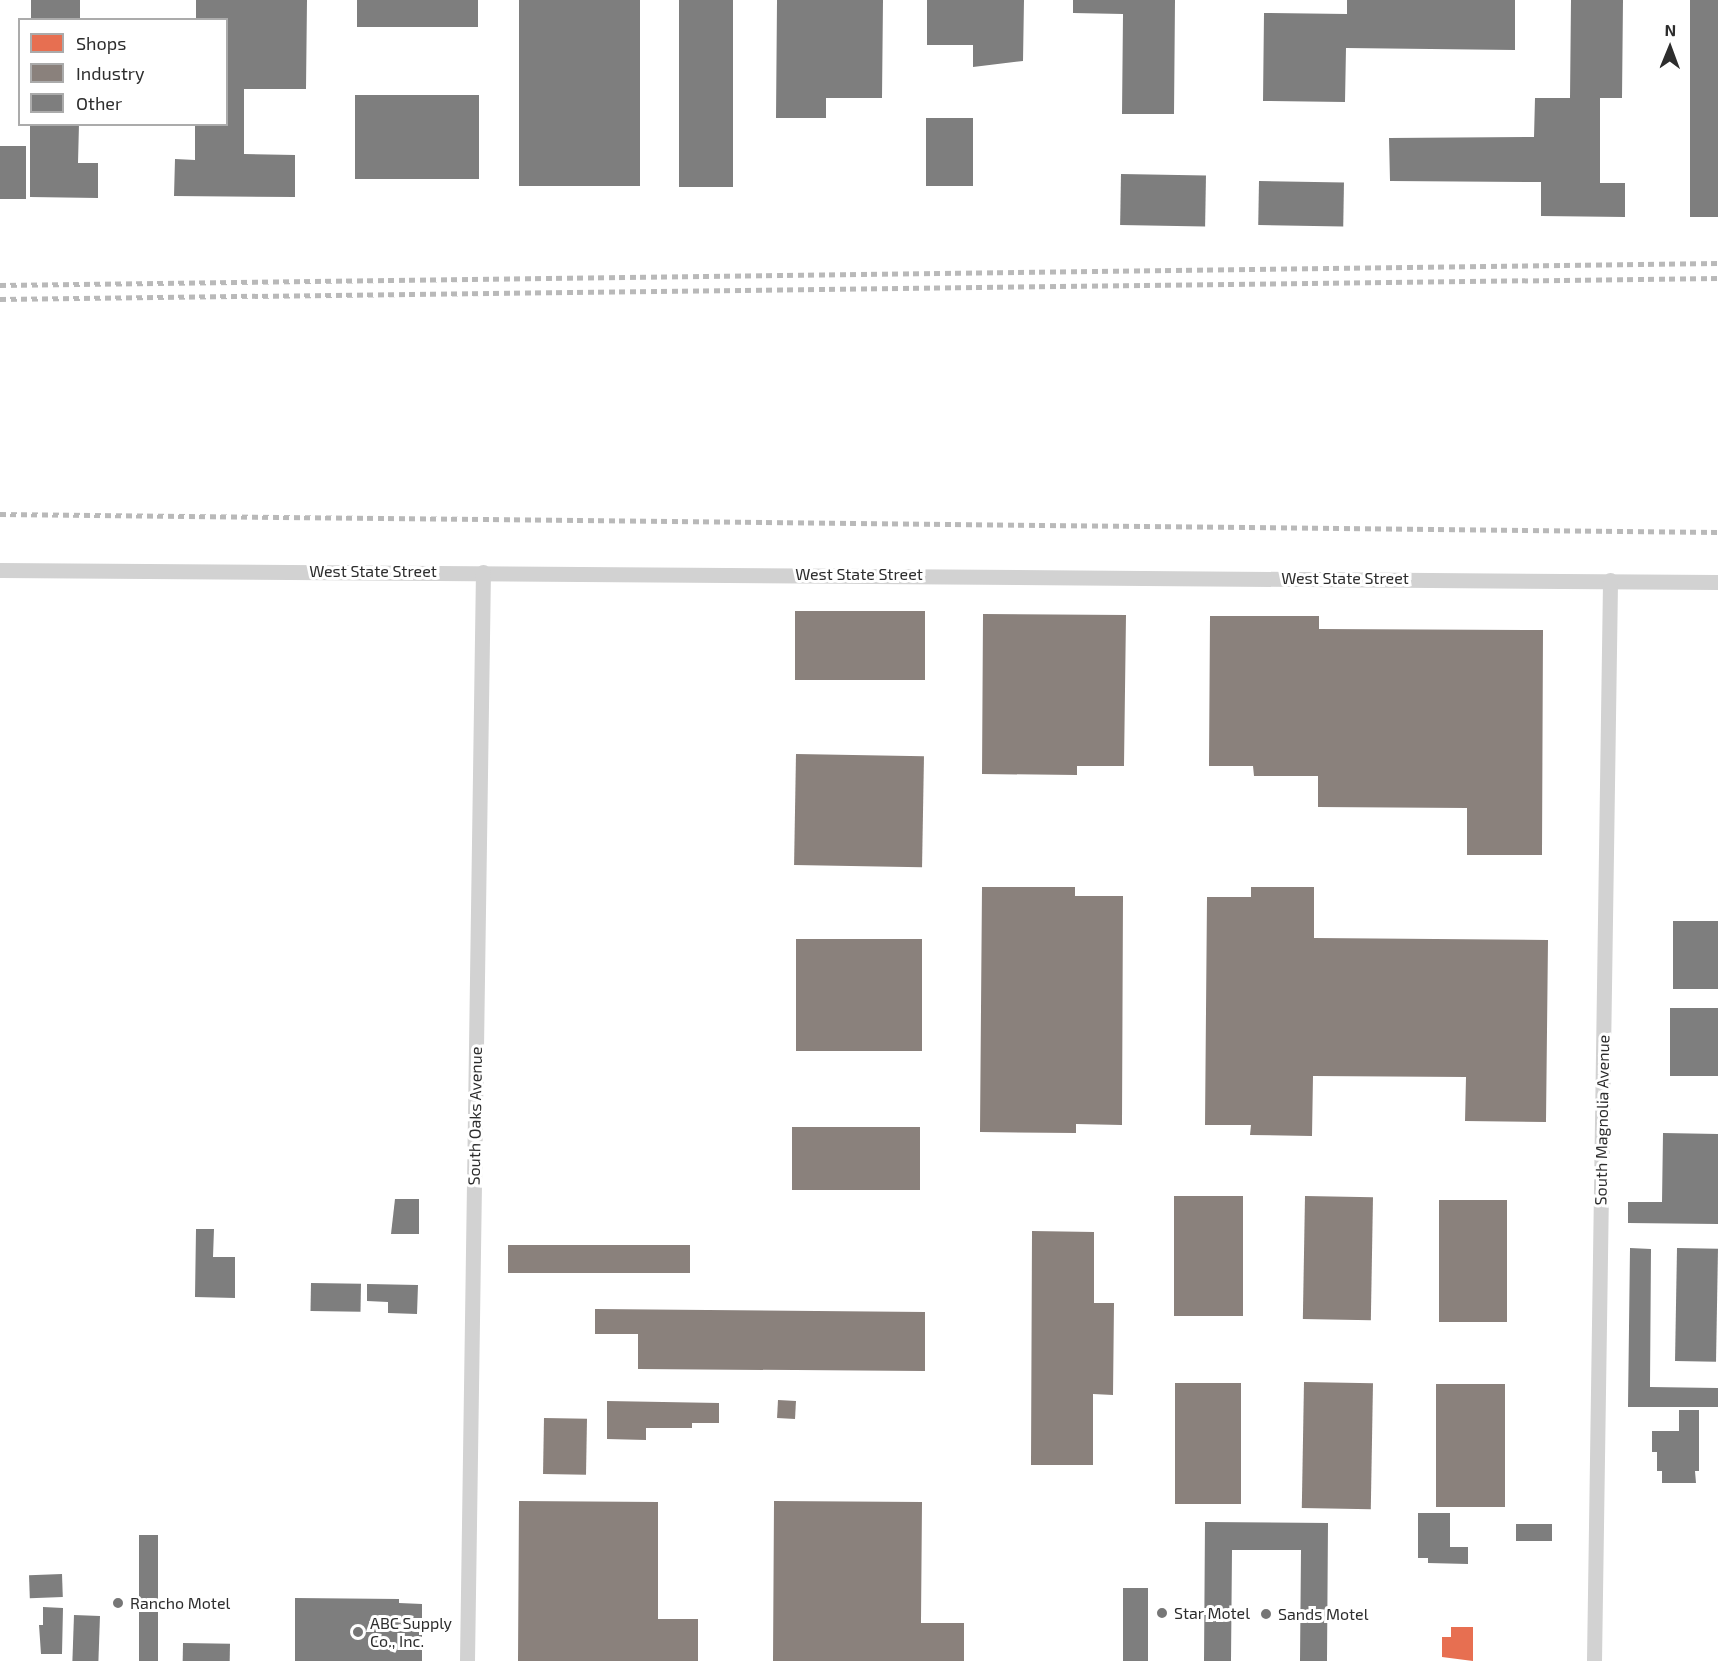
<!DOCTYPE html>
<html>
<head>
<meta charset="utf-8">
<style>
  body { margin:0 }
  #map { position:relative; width:1718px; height:1661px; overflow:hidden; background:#fff; font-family:"Exo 2",sans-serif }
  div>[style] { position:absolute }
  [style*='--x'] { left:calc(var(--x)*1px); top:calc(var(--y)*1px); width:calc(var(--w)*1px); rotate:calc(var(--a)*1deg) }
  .shops>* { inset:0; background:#e76f51 }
  .industry>* { inset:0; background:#8a817c; transform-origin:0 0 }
  .building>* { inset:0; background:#7e7e7e; transform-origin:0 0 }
  .street>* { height:15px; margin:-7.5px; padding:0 7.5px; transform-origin:7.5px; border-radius:7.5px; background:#d2d2d2 }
  .rail>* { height:4.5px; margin-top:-2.25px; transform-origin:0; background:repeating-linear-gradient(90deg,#b9b9b9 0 6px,transparent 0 10.5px) }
  .dots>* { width:16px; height:16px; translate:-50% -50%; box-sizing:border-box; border:3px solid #fff; border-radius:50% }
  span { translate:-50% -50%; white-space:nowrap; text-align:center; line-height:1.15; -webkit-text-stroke:6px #fff; paint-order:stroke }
  .street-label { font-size:16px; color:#2d2d2d }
  .poi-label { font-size:16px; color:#2d2d2d }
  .left { translate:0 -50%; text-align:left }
  .legend { position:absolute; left:18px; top:18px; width:210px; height:108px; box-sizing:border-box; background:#fff; border:2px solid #ababab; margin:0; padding:8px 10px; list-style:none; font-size:18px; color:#2d2d2d }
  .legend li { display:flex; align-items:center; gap:12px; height:30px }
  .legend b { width:30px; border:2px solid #ababab }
  .north { position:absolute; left:1640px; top:18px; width:60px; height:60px; -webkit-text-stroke:4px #fff; paint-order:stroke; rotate:1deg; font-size:16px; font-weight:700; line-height:24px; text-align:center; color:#2d2d2d }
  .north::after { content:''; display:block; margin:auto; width:21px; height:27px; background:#2d2d2d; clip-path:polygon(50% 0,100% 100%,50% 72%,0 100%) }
</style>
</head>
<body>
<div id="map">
  <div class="shops">
    <i style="clip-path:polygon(1451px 1627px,1473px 1627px,1473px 1661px,1442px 1657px,1442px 1637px,1451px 1637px)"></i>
  </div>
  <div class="industry">
    <i style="left:795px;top:611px;width:130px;height:69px"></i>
    <i style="clip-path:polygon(983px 614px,1126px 615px,1124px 766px,1077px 766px,1077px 775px,982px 774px)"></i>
    <i style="clip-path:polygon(1210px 616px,1319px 616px,1319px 629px,1543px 630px,1542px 855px,1467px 855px,1467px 808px,1318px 807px,1318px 776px,1254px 776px,1253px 766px,1209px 766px)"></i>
    <i style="left:796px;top:754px;width:128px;height:111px;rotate:1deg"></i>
    <i style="clip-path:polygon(982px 887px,1075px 887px,1075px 896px,1123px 896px,1122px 1125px,1076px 1124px,1076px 1133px,980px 1132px)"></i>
    <i style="clip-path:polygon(1251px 887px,1314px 887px,1314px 938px,1548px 940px,1546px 1122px,1465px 1121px,1466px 1077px,1313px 1076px,1312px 1136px,1250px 1135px,1251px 1125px,1205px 1125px,1207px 897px,1251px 897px)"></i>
    <i style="left:796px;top:939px;width:126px;height:112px"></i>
    <i style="left:792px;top:1127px;width:128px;height:63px"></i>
    <i style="left:1174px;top:1196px;width:69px;height:120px"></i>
    <i style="left:1305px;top:1196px;width:68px;height:123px;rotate:1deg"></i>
    <i style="left:1439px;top:1200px;width:68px;height:122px"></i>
    <i style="clip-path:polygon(1032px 1231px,1094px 1232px,1094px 1303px,1114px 1303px,1113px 1395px,1093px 1394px,1093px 1465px,1031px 1465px)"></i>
    <i style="left:508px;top:1245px;width:182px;height:28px"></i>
    <i style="clip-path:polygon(595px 1309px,925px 1312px,925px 1371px,638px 1369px,638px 1334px,595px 1334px)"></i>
    <i style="left:1304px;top:1382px;width:69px;height:126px;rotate:1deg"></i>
    <i style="left:1175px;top:1383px;width:66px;height:121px"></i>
    <i style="left:1436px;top:1384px;width:69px;height:123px"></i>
    <i style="left:778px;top:1400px;width:18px;height:18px;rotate:3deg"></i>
    <i style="clip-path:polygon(607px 1401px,719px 1403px,719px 1423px,692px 1423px,692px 1428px,646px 1428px,646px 1440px,607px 1439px)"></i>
    <i style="left:544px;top:1418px;width:43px;height:56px;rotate:1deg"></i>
    <i style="clip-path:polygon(519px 1501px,658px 1502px,658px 1619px,698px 1619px,698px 1661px,518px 1661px)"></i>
    <i style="clip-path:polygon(774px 1501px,922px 1502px,921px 1623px,964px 1623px,964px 1661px,773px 1661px)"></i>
  </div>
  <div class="building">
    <i style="left:31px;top:0;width:49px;height:20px"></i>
    <i style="clip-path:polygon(196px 0,307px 0,306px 89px,244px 89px,244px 154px,295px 155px,295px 197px,174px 196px,175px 159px,195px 160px,195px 124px,226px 124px,226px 20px,196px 20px)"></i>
    <i style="left:357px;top:0;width:121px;height:27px"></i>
    <i style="left:519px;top:0;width:121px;height:186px"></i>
    <i style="left:679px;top:0;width:54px;height:187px"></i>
    <i style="clip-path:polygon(777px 0,883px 0,882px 98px,826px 98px,826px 118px,776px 118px)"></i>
    <i style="clip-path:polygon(927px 0,1024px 0,1023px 61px,973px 67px,973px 45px,927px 45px)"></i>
    <i style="clip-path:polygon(1073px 0,1175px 0,1174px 114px,1122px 114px,1123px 14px,1073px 13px)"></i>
    <i style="clip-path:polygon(1347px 0,1515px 0,1515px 50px,1346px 48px,1345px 102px,1263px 101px,1264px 13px,1347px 14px)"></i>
    <i style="clip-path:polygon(1571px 0,1623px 0,1622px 98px,1600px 98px,1600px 183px,1625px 183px,1625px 217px,1541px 216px,1541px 182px,1390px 181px,1389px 138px,1534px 137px,1535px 98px,1570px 98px)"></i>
    <i style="left:1690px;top:0;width:28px;height:217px"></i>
    <i style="left:355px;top:95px;width:124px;height:84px"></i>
    <i style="left:926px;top:118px;width:47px;height:68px"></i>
    <i style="clip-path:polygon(30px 124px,79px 124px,78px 163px,98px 163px,98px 198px,30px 197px)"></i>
    <i style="left:26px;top:146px;width:53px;height:26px;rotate:90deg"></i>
    <i style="left:1121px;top:174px;width:85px;height:51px;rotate:1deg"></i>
    <i style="left:1259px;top:181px;width:85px;height:44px;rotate:1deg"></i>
    <i style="left:1673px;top:921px;width:45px;height:68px"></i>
    <i style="left:1670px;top:1008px;width:48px;height:68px"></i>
    <i style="clip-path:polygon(1663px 1133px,1718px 1134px,1718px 1224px,1628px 1223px,1628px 1202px,1662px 1202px)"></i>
    <i style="clip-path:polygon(395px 1199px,419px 1199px,419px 1234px,391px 1234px)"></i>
    <i style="clip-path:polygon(196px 1229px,214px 1229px,213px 1257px,235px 1257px,235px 1298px,195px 1297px)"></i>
    <i style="clip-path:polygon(1630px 1248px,1651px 1249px,1650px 1387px,1718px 1388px,1718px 1407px,1628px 1407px)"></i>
    <i style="left:1677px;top:1248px;width:41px;height:113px;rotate:1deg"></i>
    <i style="left:311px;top:1283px;width:50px;height:28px;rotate:1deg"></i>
    <i style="clip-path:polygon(367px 1284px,418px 1285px,417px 1314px,388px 1313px,388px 1302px,367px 1301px)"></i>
    <i style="clip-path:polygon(1679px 1410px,1699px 1410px,1699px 1471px,1695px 1471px,1696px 1483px,1662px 1483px,1662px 1471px,1657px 1471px,1657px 1452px,1652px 1452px,1652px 1431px,1679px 1431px)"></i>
    <i style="clip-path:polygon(1418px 1513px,1450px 1513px,1450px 1547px,1468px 1547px,1468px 1564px,1428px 1563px,1428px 1558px,1418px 1558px)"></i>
    <i style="clip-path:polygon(1205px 1522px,1328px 1523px,1327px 1661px,1300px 1661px,1301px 1550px,1232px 1550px,1231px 1661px,1204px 1661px)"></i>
    <i style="left:1516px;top:1524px;width:36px;height:17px"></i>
    <i style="left:139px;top:1535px;width:19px;height:126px"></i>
    <i style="left:62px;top:1574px;width:23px;height:33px;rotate:88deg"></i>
    <i style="left:1123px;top:1588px;width:25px;height:73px"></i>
    <i style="clip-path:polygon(295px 1598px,399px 1599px,399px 1603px,422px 1604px,422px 1661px,295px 1661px)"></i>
    <i style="clip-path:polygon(43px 1607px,63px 1608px,62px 1654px,41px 1654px,39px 1625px,43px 1625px)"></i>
    <i style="left:74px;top:1615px;width:26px;height:46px;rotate:2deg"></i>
    <i style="left:183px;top:1643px;width:47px;height:18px;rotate:1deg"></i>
  </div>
  <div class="street">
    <i style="--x:0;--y:570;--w:1718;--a:0.4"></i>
    <i style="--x:467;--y:1661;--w:1089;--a:-89.16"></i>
    <i style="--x:1594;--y:1661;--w:1081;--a:-89.15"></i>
  </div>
  <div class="rail">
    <i style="--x:0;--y:285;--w:1718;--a:-0.73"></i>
    <i style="--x:0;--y:299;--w:1718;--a:-0.7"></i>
    <i style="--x:0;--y:514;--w:1718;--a:0.6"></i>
  </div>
  <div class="dots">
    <i style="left:118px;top:1603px;background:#767676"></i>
    <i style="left:1162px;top:1613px;background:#767676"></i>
    <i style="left:1266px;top:1614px;background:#767676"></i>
    <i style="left:358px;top:1632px;background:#767676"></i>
  </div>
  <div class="street-label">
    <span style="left:373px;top:571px">West State Street</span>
    <span style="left:859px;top:574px">West State Street</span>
    <span style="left:1345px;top:578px">West State Street</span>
    <span style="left:475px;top:1116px;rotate:-89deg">South Oaks Avenue</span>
    <span style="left:1602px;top:1120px;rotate:-89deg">South Magnolia Avenue</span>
  </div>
  <div class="poi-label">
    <span class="left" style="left:130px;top:1603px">Rancho Motel</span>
    <span class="left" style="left:1174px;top:1613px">Star Motel</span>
    <span class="left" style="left:1278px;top:1614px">Sands Motel</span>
    <span class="left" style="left:370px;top:1632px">ABC Supply<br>Co., Inc.</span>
  </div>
  <ul class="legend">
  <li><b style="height:16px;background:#e76f51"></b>Shops</li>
  <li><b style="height:16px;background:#8a817c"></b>Industry</li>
  <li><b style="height:16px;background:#7e7e7e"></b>Other</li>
  </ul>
  <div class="north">N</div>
</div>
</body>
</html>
